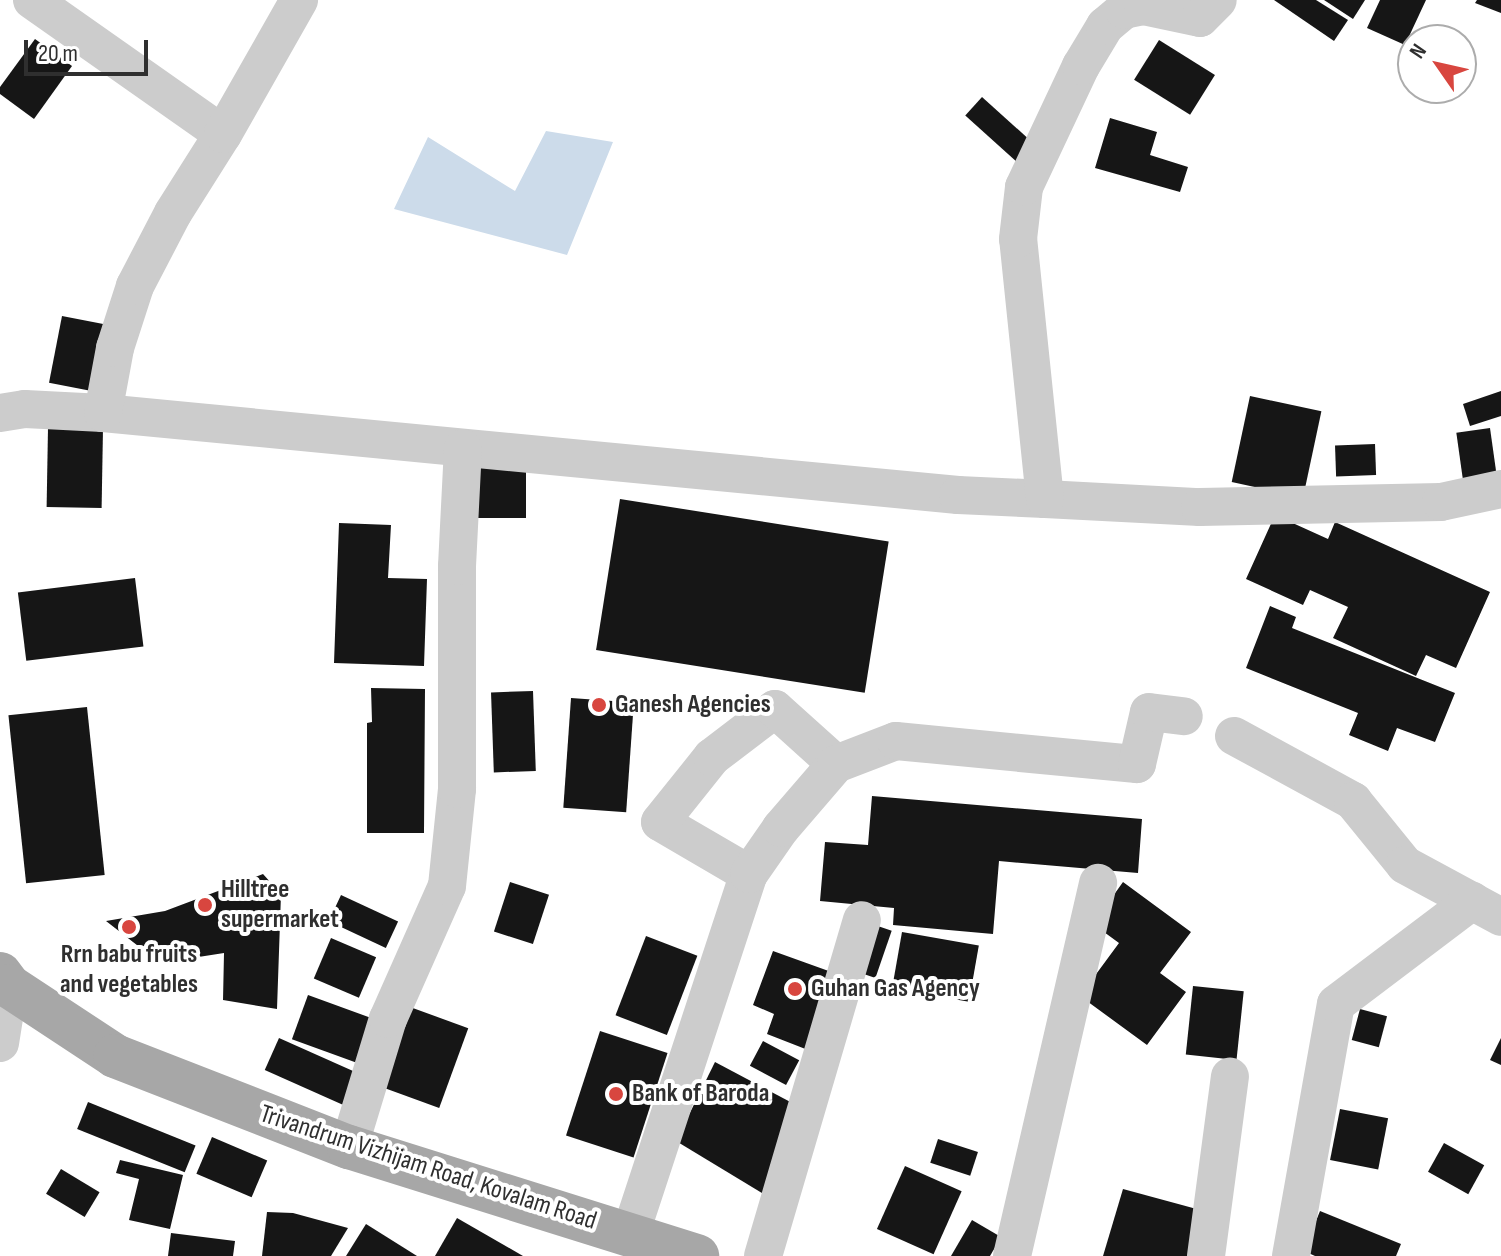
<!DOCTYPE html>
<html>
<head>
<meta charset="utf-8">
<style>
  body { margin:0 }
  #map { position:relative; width:1501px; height:1256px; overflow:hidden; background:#fff; font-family:"Sofia Sans Condensed",sans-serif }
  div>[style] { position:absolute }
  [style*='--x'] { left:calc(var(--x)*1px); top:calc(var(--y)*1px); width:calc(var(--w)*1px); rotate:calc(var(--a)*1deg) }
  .water>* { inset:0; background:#ccdbea }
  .building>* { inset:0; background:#161616; transform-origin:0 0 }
  .street>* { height:38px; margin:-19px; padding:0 19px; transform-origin:19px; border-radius:19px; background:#ccc }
  .primary>* { height:44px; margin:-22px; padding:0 22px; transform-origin:22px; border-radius:22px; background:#a7a7a7 }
  .dots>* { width:22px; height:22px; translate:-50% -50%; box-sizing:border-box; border:4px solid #fff; border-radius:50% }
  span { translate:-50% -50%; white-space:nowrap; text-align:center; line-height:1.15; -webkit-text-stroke:8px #fff; paint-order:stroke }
  .poi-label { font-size:26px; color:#2f2f2f; font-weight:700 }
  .left { translate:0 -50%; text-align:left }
  .street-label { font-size:26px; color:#2f2f2f }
  .north { position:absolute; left:1397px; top:24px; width:80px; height:80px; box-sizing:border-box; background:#fff; border:2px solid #acacac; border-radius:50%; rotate:304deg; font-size:22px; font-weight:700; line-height:32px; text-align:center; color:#2f2f2f }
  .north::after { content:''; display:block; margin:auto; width:28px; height:36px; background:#d8463f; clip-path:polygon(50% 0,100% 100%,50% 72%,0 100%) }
  .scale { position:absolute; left:24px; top:40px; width:124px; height:36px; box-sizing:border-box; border:4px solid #2f2f2f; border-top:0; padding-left:10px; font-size:24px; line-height:28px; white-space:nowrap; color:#2f2f2f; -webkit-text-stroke:6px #fff; paint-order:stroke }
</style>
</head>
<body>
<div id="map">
  <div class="water">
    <i style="clip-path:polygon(546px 131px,613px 142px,567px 255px,394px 209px,428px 137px,515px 191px)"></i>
  </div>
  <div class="building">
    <i style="clip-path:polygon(1274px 0,1316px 0,1348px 20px,1334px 41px)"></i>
    <i style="clip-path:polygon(1324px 0,1365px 0,1353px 19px)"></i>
    <i style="clip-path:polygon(1380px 0,1426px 0,1405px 45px,1367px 28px)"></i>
    <i style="clip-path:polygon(1477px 0,1501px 0,1501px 13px,1475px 3px)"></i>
    <i style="clip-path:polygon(35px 39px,72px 66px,34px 119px,0 94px,0 87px)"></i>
    <i style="left:1159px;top:40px;width:66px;height:47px;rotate:32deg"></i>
    <i style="left:982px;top:97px;width:72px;height:25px;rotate:42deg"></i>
    <i style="clip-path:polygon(1110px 118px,1157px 132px,1150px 155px,1188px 167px,1180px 192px,1095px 168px)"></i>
    <i style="left:62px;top:316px;width:42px;height:68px;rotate:11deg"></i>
    <i style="clip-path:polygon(1501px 391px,1501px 416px,1470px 426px,1463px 404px)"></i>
    <i style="left:1250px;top:396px;width:73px;height:88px;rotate:12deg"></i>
    <i style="left:48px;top:428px;width:55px;height:79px;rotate:1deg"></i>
    <i style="left:1490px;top:428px;width:49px;height:34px;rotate:82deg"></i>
    <i style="left:1375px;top:444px;width:31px;height:40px;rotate:88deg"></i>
    <i style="left:526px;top:468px;width:50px;height:54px;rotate:90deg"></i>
    <i style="left:620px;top:499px;width:272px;height:153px;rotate:9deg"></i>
    <i style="clip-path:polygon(1275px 515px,1328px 539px,1335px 522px,1490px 592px,1456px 668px,1426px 655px,1416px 676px,1333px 638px,1348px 607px,1310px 590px,1303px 605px,1246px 579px)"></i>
    <i style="clip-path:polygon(339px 523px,391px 525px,388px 578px,427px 579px,424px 666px,334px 663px)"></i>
    <i style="left:135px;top:578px;width:69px;height:118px;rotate:83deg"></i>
    <i style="clip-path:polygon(1270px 606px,1296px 617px,1292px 628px,1455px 693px,1435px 742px,1397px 728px,1388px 751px,1349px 735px,1358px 713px,1246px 668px)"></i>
    <i style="clip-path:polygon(371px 688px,425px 689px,424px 833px,367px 833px,367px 723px,372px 722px)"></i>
    <i style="left:533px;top:691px;width:80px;height:42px;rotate:88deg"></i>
    <i style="left:571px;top:698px;width:63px;height:110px;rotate:4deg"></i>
    <i style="left:87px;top:707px;width:169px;height:79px;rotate:84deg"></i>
    <i style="clip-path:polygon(872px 796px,1142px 819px,1138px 873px,999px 861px,993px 934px,893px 925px,894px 908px,820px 901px,825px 842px,868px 845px)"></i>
    <i style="clip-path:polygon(263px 874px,281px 894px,277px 1009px,223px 1000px,224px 953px,160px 963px,106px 921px,165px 911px)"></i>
    <i style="left:510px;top:882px;width:41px;height:52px;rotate:18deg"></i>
    <i style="clip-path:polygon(1123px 882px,1191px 932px,1160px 973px,1186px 992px,1147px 1045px,1080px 996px,1119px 943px,1093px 924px)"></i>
    <i style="left:341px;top:895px;width:63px;height:29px;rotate:25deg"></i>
    <i style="left:869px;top:923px;width:24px;height:50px;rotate:19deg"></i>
    <i style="left:902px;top:932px;width:78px;height:57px;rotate:10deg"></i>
    <i style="left:646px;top:936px;width:55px;height:85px;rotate:21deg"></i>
    <i style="left:331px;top:938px;width:49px;height:44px;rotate:23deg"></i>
    <i style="clip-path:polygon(773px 951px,837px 974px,808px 1050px,767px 1034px,774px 1014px,753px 1005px)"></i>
    <i style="left:1193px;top:986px;width:51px;height:69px;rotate:6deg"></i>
    <i style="left:308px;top:995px;width:74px;height:47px;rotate:20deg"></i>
    <i style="left:410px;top:1007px;width:62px;height:85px;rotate:20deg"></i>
    <i style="left:1360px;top:1009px;width:28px;height:32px;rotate:15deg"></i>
    <i style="left:600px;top:1031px;width:71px;height:110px;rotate:18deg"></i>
    <i style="left:279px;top:1038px;width:97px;height:35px;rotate:24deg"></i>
    <i style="clip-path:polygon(1501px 1038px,1501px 1065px,1490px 1060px)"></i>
    <i style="left:763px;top:1041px;width:41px;height:28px;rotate:28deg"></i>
    <i style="clip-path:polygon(715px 1062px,798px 1106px,767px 1196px,676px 1141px)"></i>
    <i style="left:88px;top:1102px;width:116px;height:29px;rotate:22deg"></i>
    <i style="left:1340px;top:1109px;width:49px;height:52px;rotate:11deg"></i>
    <i style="left:212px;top:1137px;width:60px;height:40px;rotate:23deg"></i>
    <i style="left:938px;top:1139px;width:42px;height:25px;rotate:18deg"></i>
    <i style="left:1444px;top:1143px;width:46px;height:33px;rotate:29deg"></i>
    <i style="clip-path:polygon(120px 1160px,183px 1175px,170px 1229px,129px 1220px,139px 1179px,116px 1173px)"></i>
    <i style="left:905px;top:1166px;width:62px;height:69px;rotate:24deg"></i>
    <i style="left:61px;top:1169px;width:45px;height:29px;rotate:31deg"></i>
    <i style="clip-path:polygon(1123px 1189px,1204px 1211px,1191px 1256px,1103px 1256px)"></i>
    <i style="clip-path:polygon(1320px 1211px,1401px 1244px,1396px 1256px,1315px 1256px,1304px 1251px)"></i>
    <i style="clip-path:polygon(267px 1212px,293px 1213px,348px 1228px,331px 1256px,262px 1256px)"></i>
    <i style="clip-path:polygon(457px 1218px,523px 1256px,435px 1256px)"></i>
    <i style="clip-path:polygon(972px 1220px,1001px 1237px,990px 1256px,951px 1256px)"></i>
    <i style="clip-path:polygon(366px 1224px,417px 1256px,346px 1256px)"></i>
    <i style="clip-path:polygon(171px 1233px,235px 1241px,233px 1256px,168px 1256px)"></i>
  </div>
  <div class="street">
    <i style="--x:32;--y:0;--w:233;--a:35.1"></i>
    <i style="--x:0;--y:413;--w:25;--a:-9"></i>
    <i style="--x:25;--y:409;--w:78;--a:2.9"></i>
    <i style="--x:103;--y:413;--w:859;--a:5.48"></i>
    <i style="--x:958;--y:495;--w:87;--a:2.6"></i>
    <i style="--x:1045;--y:499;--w:155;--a:3"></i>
    <i style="--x:1200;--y:507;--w:241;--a:-1.2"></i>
    <i style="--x:1441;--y:502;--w:61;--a:-12.2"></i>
    <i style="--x:103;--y:413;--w:66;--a:-79.5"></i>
    <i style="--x:115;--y:348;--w:65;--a:-72.1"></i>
    <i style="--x:135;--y:286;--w:82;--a:-62.5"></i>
    <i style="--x:173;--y:213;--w:93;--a:-57.7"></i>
    <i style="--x:223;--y:134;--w:154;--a:-60.4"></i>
    <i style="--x:1045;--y:499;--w:261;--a:-95.9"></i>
    <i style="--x:1018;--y:239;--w:52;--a:-83.4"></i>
    <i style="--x:1024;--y:187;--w:134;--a:-64.8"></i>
    <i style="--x:1081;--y:66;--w:47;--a:-59"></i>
    <i style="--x:1105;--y:26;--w:25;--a:-40"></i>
    <i style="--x:1124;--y:10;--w:19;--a:-12"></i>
    <i style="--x:1143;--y:6;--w:58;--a:11.9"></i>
    <i style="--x:1200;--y:18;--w:25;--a:-45"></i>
    <i style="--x:1234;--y:736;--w:136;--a:28.6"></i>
    <i style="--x:1353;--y:801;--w:82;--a:50.9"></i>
    <i style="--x:1405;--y:865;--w:109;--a:28.4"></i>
    <i style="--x:749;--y:874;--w:103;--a:-149.7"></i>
    <i style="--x:660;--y:822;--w:83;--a:-51.3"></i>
    <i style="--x:712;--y:757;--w:79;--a:-37.3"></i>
    <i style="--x:775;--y:709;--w:82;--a:42"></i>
    <i style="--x:0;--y:1043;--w:58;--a:-81"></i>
    <i style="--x:349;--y:1147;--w:134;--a:-73.1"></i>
    <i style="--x:388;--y:1019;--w:145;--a:-66.1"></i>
    <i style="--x:447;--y:886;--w:98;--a:-84.1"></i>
    <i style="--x:457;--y:789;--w:223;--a:-90"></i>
    <i style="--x:457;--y:566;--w:118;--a:-87.1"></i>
    <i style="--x:630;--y:1235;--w:380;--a:-71.8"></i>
    <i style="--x:749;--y:874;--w:56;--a:-55.2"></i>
    <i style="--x:781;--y:828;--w:84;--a:-49.3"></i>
    <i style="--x:836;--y:764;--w:64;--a:-21"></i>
    <i style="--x:896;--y:741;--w:242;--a:5.5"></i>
    <i style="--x:1137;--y:764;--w:53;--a:-77"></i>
    <i style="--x:1149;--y:712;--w:35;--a:7"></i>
    <i style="--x:763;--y:1256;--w:350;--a:-73.6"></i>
    <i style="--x:1012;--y:1256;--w:383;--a:-77"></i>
    <i style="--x:1206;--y:1256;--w:181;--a:-82.4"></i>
    <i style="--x:1291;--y:1256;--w:256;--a:-79.9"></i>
    <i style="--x:1336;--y:1004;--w:171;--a:-37.1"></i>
  </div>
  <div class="primary">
    <i style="--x:0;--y:974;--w:15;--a:53"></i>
    <i style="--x:9;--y:986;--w:127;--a:33.4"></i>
    <i style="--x:115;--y:1056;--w:251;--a:21.3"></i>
    <i style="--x:349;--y:1147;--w:365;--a:17.4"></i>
  </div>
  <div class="dots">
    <i style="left:599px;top:705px;background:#d8463f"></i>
    <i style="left:205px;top:905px;background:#d8463f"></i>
    <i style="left:129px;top:927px;background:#d8463f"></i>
    <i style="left:795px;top:989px;background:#d8463f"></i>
    <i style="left:616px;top:1094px;background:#d8463f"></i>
  </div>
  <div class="poi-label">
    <span class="left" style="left:615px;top:705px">Ganesh Agencies</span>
    <span class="left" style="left:221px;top:905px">Hilltree<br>supermarket</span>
    <span style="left:129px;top:970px">Rrn babu fruits<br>and vegetables</span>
    <span class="left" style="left:811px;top:989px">Guhan Gas Agency</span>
    <span class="left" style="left:632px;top:1094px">Bank of Baroda</span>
  </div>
  <div class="street-label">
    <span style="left:428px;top:1168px;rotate:18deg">Trivandrum Vizhijam Road, Kovalam Road</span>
  </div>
  <div class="north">N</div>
  <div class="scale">20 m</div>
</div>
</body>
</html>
